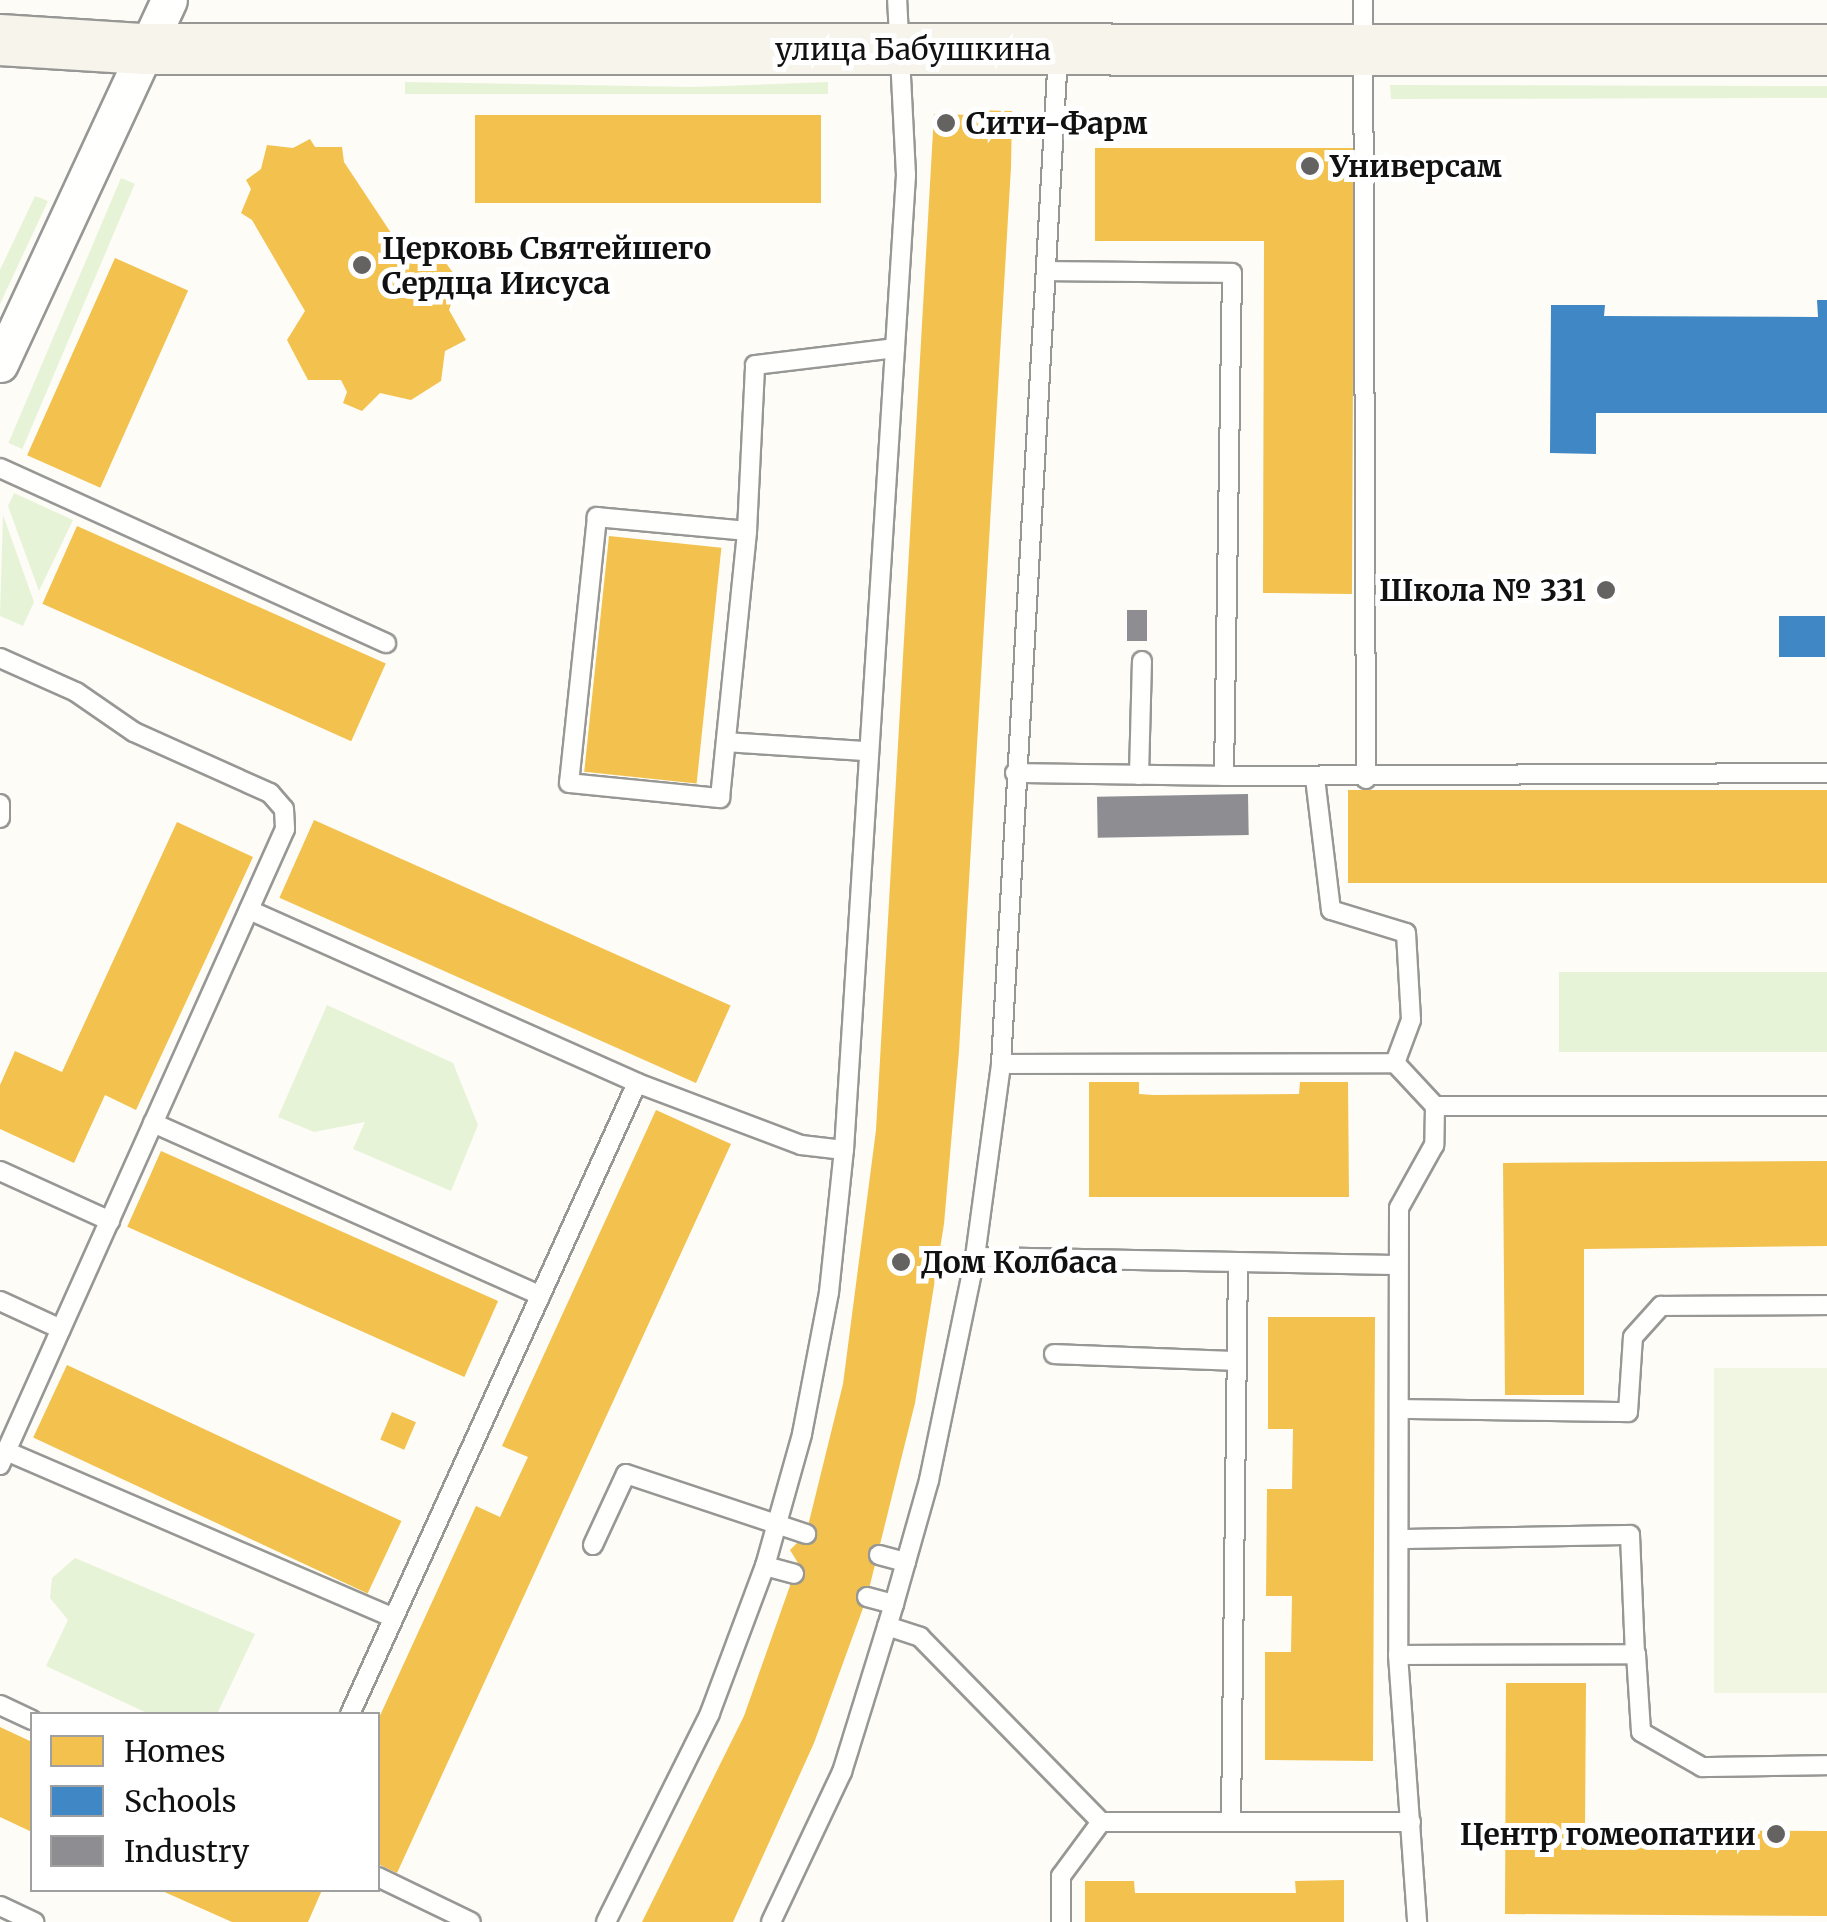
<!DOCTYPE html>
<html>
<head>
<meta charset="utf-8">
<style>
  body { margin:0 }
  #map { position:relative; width:1827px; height:1922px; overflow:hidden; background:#fdfcf7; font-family:Merriweather,serif }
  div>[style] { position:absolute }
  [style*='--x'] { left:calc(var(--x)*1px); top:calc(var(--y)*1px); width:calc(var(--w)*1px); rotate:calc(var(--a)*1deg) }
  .green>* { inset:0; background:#e7f3d7; transform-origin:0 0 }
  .pitch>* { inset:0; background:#f0f6e1; transform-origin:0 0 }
  .homes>* { inset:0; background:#f2c14e; transform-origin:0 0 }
  .schools>* { inset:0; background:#3f88c5; transform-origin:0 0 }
  .industry>* { inset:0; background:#8d8d92; transform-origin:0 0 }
  .roads { filter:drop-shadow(2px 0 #979795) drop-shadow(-2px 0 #979795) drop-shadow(0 2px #979795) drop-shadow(0 -2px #979795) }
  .lane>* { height:18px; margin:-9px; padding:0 9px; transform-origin:9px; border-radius:9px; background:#fffffe }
  .street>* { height:35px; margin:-17.5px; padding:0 17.5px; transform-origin:17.5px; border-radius:17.5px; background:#fffffe }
  .secondary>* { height:50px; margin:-25px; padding:0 25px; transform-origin:25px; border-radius:25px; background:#f6f4eb }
  .dots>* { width:28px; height:28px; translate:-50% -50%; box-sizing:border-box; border:5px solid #fff; border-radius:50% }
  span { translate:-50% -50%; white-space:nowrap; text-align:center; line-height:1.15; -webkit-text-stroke:10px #fff; paint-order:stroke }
  .street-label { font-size:30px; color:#111 }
  .poi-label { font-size:30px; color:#111; font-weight:700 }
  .left { translate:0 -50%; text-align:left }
  .right { translate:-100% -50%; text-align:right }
  .legend { position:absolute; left:30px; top:1712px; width:350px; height:180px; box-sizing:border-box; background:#fff; border:2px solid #a0a0a0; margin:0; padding:12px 18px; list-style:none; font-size:30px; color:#111 }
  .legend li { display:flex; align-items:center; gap:20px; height:50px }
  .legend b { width:50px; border:2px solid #a0a0a0 }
</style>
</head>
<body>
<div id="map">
  <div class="green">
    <i style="clip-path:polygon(405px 82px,694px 87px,828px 82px,828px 94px,405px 94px)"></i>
    <i style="clip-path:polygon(1390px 85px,1827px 86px,1827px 98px,1391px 99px)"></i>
    <i style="left:121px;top:178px;width:15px;height:288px;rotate:23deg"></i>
    <i style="clip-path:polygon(35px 196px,48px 201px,0 304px,0 270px)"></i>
    <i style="clip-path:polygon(14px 493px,73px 520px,39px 591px,8px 506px)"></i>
    <i style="clip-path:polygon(3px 515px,34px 602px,23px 626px,0 616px)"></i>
    <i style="left:1827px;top:972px;width:80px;height:268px;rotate:90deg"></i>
    <i style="clip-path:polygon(327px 1005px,453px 1063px,478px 1125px,451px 1191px,353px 1149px,365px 1122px,314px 1132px,278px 1117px)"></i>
    <i style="clip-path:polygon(75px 1558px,255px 1634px,217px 1714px,149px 1714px,46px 1666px,68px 1620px,50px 1598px,52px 1578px)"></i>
  </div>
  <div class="pitch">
    <i style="left:1827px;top:1368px;width:325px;height:113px;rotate:90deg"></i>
  </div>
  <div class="homes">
    <i style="clip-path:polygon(971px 110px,1012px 111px,1011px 167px,959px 1051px,944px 1224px,915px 1403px,867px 1597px,814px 1743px,733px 1922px,642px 1922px,744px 1716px,798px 1563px,790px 1550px,806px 1534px,843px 1384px,876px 1130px,934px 114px,972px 115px)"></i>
    <i style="left:475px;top:115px;width:346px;height:88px"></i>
    <i style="clip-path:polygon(310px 139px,315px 147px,342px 147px,344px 162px,401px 248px,435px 248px,459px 281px,449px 310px,466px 340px,445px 351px,441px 381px,411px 400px,380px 393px,362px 411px,343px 403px,347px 392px,341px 380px,308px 380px,287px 340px,305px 311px,252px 220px,241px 213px,251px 189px,246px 180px,261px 169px,267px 145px,293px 148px)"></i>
    <i style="clip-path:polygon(1095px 148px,1354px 148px,1352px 594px,1263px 593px,1264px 241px,1095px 241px)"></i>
    <i style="left:115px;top:258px;width:80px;height:216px;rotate:24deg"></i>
    <i style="left:77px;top:526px;width:338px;height:85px;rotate:24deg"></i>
    <i style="left:609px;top:536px;width:113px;height:237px;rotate:6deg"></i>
    <i style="left:1827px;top:790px;width:93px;height:479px;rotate:90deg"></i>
    <i style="left:314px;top:820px;width:456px;height:85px;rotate:24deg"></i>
    <i style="clip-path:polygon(177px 822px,253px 857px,136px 1110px,105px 1095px,74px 1163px,0 1129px,0 1085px,15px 1051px,62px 1072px)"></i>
    <i style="clip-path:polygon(1089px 1082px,1139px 1082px,1139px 1094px,1153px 1095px,1299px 1094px,1300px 1082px,1348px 1082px,1349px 1197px,1089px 1197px)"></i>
    <i style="clip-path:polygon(656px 1110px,731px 1144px,397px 1873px,378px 1864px,378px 1720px,476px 1506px,500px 1517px,528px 1457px,502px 1446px)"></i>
    <i style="left:161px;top:1151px;width:369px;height:83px;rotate:24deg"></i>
    <i style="clip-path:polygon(1827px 1161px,1827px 1246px,1584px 1249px,1584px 1395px,1505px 1395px,1503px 1163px)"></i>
    <i style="clip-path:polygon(1268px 1317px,1375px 1317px,1373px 1761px,1265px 1760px,1265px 1652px,1291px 1652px,1292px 1596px,1266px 1596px,1267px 1489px,1292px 1489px,1293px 1429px,1268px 1429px)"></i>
    <i style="left:67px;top:1365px;width:369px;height:80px;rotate:25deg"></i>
    <i style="left:392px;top:1412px;width:26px;height:30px;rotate:23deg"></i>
    <i style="clip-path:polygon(1506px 1683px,1586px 1683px,1585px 1830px,1827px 1831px,1827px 1916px,1505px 1914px)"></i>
    <i style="clip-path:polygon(0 1727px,32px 1742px,32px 1832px,0 1817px)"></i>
    <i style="clip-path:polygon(1344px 1880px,1344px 1922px,1085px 1922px,1085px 1881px,1134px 1881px,1135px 1893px,1296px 1893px,1295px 1881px)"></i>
    <i style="clip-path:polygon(160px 1890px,322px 1890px,308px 1922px,232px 1922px)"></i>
  </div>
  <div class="schools">
    <i style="clip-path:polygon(1817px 300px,1827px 300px,1827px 413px,1596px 413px,1596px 454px,1550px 453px,1551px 305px,1605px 305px,1604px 316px,1818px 317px)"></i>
    <i style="left:1779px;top:616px;width:46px;height:41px"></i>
  </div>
  <div class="industry">
    <i style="left:1127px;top:610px;width:20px;height:31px"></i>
    <i style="left:1248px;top:794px;width:41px;height:151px;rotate:89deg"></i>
  </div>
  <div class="roads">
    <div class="lane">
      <i style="--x:1363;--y:0;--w:779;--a:89.78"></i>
      <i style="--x:0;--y:468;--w:424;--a:24.4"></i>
      <i style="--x:747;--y:531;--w:151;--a:-174.7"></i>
      <i style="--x:597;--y:517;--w:267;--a:96"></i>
      <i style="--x:569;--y:783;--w:152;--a:5.7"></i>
      <i style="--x:720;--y:798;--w:268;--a:-84.2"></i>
      <i style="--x:747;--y:531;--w:166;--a:-87.2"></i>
      <i style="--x:755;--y:365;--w:141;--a:-6.9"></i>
      <i style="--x:0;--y:658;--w:83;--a:24.1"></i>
      <i style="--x:76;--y:692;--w:70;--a:34.6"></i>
      <i style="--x:134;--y:732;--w:149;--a:24.2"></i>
      <i style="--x:270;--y:793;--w:21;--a:49"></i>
      <i style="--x:284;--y:809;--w:20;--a:87"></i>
      <i style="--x:285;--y:829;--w:697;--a:114.14"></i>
      <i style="--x:726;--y:742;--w:141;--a:3.7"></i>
      <i style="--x:1015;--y:773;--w:209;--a:0.8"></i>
      <i style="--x:1224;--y:776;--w:503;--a:-89.09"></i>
      <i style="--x:1232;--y:273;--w:184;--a:-179.4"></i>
      <i style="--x:1139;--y:775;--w:114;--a:-88.5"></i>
      <i style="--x:1224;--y:776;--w:603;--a:-0.29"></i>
      <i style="--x:1315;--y:778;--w:133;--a:83.1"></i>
      <i style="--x:1331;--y:910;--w:78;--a:17"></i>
      <i style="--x:1406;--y:933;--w:87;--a:86.7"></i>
      <i style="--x:1411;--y:1020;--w:46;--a:110.4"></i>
      <i style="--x:1395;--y:1063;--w:59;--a:47.1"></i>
      <i style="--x:1435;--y:1106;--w:39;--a:91"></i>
      <i style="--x:1434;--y:1145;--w:72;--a:119.1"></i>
      <i style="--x:1399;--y:1208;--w:447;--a:90.1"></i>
      <i style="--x:1398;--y:1655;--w:268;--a:85.9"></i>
      <i style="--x:0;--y:804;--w:14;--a:90"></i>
      <i style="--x:249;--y:910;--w:425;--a:24"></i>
      <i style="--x:637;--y:1083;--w:175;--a:20.7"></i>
      <i style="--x:801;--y:1145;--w:43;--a:6.6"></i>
      <i style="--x:1001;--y:1064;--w:394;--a:-0.1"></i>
      <i style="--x:1435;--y:1106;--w:392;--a:0"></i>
      <i style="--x:153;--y:1123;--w:424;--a:24"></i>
      <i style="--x:0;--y:1171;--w:121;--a:24.4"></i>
      <i style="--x:975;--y:1257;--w:423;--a:1.1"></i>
      <i style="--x:0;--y:1301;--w:67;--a:24.7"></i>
      <i style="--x:1054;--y:1354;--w:183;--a:2.2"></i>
      <i style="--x:1402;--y:1409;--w:226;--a:0.8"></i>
      <i style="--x:1628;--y:1412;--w:75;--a:-86.2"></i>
      <i style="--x:1633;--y:1337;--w:42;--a:-47.9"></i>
      <i style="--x:1661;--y:1306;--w:166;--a:-0.3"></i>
      <i style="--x:6;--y:1451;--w:421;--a:23.3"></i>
      <i style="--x:1400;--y:1539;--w:230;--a:-1"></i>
      <i style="--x:1630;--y:1535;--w:120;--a:87.6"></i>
      <i style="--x:593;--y:1545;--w:78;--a:-65.1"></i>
      <i style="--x:626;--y:1474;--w:190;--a:18.4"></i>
      <i style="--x:879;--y:1555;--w:28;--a:15"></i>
      <i style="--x:765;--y:1566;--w:30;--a:15"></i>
      <i style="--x:867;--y:1597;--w:28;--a:15"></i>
      <i style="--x:887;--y:1626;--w:35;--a:18"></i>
      <i style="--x:920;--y:1637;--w:259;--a:45.6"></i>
      <i style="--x:1101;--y:1822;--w:310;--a:0"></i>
      <i style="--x:1398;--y:1655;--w:238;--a:-0.2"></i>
      <i style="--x:1636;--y:1654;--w:78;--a:86.3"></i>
      <i style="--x:1641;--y:1732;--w:70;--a:29.8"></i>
      <i style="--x:1702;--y:1767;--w:125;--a:-0.9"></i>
      <i style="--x:0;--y:1705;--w:35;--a:25"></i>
      <i style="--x:350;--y:1714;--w:693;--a:-65.54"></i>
      <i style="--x:1231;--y:1819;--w:557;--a:-89.28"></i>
      <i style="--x:378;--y:1877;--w:103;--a:25.8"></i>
      <i style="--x:0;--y:1906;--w:38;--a:25"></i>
      <i style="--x:606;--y:1922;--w:233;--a:-63.5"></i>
      <i style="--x:710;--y:1713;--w:157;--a:-69.5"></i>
      <i style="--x:765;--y:1566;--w:137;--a:-74.3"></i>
      <i style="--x:802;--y:1434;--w:145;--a:-79.2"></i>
      <i style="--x:829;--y:1292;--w:143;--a:-84"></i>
      <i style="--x:844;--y:1150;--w:977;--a:-86.36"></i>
      <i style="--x:906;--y:175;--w:175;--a:-92.9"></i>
      <i style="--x:771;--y:1922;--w:166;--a:-64.7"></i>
      <i style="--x:842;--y:1772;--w:176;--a:-72.8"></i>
      <i style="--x:894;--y:1604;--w:129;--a:-74.2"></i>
      <i style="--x:929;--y:1480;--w:228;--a:-78.3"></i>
      <i style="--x:975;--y:1257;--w:195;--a:-82.3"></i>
      <i style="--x:1001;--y:1064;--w:1012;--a:-86.77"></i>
      <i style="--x:1061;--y:1922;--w:46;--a:-90"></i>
      <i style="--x:1061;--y:1876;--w:67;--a:-53.5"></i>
    </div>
    <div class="street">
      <i style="--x:0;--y:364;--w:401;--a:-65.1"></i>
    </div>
    <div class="secondary">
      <i style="--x:0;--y:40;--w:145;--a:3.6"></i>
      <i style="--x:145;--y:49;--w:1682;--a:0.03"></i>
    </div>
  </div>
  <div class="dots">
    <i style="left:946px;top:123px;background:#646362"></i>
    <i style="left:1310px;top:166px;background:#646362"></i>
    <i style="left:362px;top:265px;background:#646362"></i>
    <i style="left:1606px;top:590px;background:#646362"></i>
    <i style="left:901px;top:1262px;background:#646362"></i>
    <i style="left:1776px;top:1834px;background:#646362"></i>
  </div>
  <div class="street-label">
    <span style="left:913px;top:49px">улица Бабушкина</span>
  </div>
  <div class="poi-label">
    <span class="left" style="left:966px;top:123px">Сити-Фарм</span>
    <span class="left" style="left:1330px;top:166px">Универсам</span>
    <span class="left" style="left:382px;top:265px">Церковь Святейшего<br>Сердца Иисуса</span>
    <span class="right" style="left:1586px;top:590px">Школа № 331</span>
    <span class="left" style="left:921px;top:1262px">Дом Колбаса</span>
    <span class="right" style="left:1756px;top:1834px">Центр гомеопатии</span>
  </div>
  <ul class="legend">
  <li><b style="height:28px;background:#f2c14e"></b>Homes</li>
  <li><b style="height:28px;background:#3f88c5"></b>Schools</li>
  <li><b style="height:28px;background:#8d8d92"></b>Industry</li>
  </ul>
</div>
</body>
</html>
